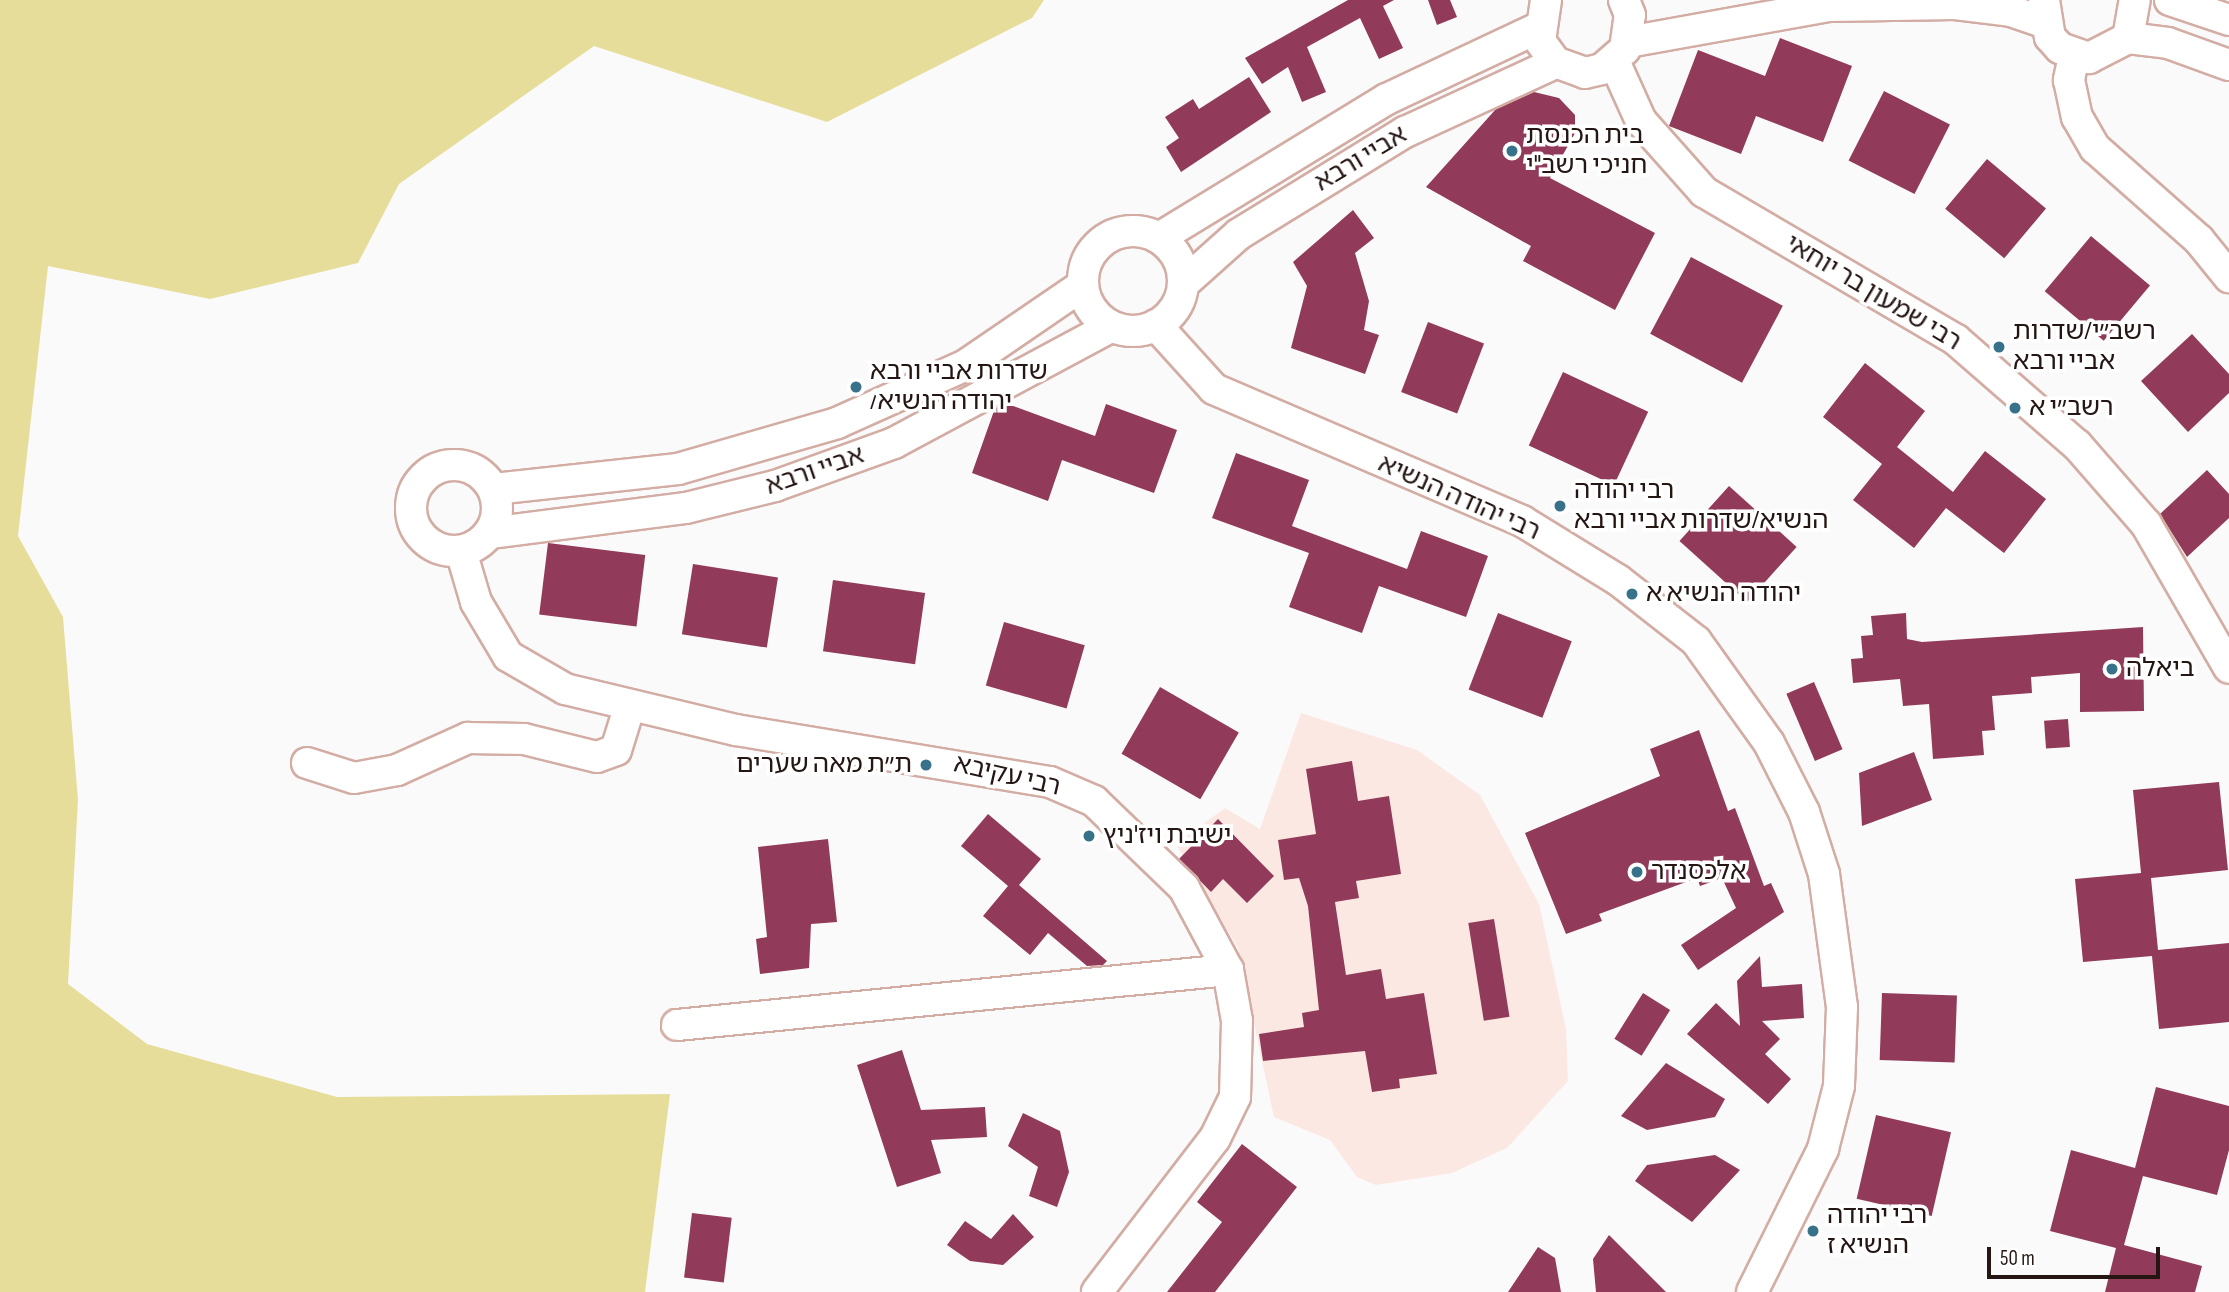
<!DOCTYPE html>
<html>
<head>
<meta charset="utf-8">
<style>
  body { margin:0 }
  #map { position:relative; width:2229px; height:1292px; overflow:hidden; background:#fafafa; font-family:"Sofia Sans Condensed","Noto Sans Hebrew",sans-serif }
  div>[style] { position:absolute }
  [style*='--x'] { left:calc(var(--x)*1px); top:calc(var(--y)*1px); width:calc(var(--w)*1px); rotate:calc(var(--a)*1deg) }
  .built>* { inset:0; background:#fce8e3 }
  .green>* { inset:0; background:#e7dd9b }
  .building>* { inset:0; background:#913a59; transform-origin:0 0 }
  .roads { filter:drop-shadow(2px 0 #d3ada4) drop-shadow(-2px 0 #d3ada4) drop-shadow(0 2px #d3ada4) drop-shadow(0 -2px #d3ada4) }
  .minor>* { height:30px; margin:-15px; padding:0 15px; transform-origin:15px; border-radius:15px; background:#fff }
  .minor>.ring { margin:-15px; padding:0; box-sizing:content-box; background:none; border:30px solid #fff; border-radius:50% }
  .dots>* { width:19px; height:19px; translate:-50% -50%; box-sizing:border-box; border:4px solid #fff; border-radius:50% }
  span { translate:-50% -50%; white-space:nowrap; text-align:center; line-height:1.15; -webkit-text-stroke:7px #fff; paint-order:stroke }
  .poi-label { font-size:26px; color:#241613 }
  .left { translate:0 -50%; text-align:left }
  .right { translate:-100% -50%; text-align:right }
  .street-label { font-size:26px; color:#241613 }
  .scale { position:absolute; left:1987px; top:1247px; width:173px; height:32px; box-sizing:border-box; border:4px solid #241613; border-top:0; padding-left:9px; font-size:21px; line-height:24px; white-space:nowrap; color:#241613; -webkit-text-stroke:5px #fff; paint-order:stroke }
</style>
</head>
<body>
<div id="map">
  <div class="built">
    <i style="clip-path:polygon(1301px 713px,1417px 750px,1480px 795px,1539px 904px,1566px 1029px,1568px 1081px,1507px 1148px,1452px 1173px,1376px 1185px,1357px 1177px,1330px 1140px,1274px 1117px,1238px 948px,1176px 844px,1225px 808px,1260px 829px)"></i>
  </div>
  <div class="green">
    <i style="clip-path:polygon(0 0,1044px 0,1032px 18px,827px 122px,594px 46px,399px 184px,358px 263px,210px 299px,48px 266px,18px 536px,63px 617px,78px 800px,68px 984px,147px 1044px,337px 1097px,670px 1094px,645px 1292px,0 1292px)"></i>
  </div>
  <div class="building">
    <i style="clip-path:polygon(1348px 0,1394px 0,1383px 6px,1403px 48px,1379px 59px,1360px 18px,1307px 47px,1326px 92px,1302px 102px,1288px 67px,1262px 84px,1245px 58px)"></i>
    <i style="clip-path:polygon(1428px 0,1450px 0,1457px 17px,1437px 25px)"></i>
    <i style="clip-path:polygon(1780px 38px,1852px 66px,1823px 142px,1756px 116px,1741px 154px,1669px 126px,1698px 50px,1765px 76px)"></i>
    <i style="clip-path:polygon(1249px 77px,1271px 112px,1181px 172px,1166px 147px,1179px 138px,1165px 117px,1193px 99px,1199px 109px)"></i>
    <i style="left:1884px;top:91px;width:74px;height:78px;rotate:27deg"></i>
    <i style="clip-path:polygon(1534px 92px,1559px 98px,1575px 115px,1575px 133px,1550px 178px,1655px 233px,1615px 310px,1523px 261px,1531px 246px,1426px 187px,1496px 109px)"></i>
    <i style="left:1987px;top:159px;width:77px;height:65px;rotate:40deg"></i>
    <i style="clip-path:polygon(1353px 210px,1374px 238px,1355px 253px,1369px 301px,1364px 330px,1379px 335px,1365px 374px,1291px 348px,1307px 286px,1293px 262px)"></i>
    <i style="left:2091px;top:236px;width:77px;height:72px;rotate:40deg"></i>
    <i style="left:1691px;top:257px;width:104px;height:87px;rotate:28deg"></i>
    <i style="left:1428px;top:322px;width:60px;height:75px;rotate:21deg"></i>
    <i style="clip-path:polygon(2192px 334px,2229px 374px,2229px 393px,2188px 432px,2141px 381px)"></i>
    <i style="clip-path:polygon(1865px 363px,1925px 411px,1897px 447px,1953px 492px,1985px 451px,2046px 499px,2004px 553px,1946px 508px,1914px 548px,1853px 500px,1882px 464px,1823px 417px)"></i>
    <i style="left:1563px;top:372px;width:94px;height:81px;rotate:25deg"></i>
    <i style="clip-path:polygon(1005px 403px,1095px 436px,1106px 404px,1177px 430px,1154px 493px,1062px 460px,1048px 501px,972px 473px,995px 408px)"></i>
    <i style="clip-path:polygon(1236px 453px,1309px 480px,1292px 526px,1407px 569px,1421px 531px,1488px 556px,1466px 617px,1379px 586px,1362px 633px,1289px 607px,1309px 553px,1212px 518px)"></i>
    <i style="clip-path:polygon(2207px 470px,2229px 494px,2229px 518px,2187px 557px,2160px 514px)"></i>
    <i style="left:1729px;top:486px;width:91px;height:74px;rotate:42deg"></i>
    <i style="left:548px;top:543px;width:98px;height:72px;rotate:7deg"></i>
    <i style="left:693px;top:564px;width:86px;height:71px;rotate:9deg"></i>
    <i style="left:833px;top:580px;width:93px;height:72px;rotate:8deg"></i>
    <i style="left:1498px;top:613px;width:79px;height:82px;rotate:21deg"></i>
    <i style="clip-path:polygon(1906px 613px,1907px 639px,1922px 642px,2143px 627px,2144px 711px,2080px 712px,2080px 673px,2031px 677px,2032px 693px,1992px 696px,1995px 730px,1982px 731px,1984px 755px,1933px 759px,1929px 704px,1903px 706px,1900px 679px,1853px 683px,1851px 659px,1863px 658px,1861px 636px,1873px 635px,1871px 616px)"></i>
    <i style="left:1004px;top:622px;width:84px;height:66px;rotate:16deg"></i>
    <i style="left:1814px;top:682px;width:73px;height:30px;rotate:67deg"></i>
    <i style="left:1160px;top:687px;width:91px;height:77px;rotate:30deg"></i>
    <i style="left:2068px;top:719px;width:28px;height:24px;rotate:86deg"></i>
    <i style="clip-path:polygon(1699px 730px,1728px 811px,1735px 808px,1764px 886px,1771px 883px,1784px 912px,1698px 970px,1681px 945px,1736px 908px,1722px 878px,1700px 886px,1697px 878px,1599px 914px,1602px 921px,1566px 934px,1525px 833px,1660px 776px,1650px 749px)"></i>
    <i style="clip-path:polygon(1914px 752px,1932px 800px,1862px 826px,1859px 773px)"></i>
    <i style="clip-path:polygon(1352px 761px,1358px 801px,1389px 796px,1401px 874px,1356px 881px,1359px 898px,1335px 902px,1346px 975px,1381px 969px,1386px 999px,1424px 993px,1437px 1074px,1399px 1079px,1400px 1088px,1372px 1092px,1365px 1051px,1263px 1061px,1259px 1034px,1304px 1027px,1302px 1013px,1319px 1010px,1308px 906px,1299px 878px,1284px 880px,1278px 840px,1316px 834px,1306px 769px)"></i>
    <i style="clip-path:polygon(2219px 782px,2228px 870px,2151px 878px,2158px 950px,2229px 943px,2229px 1022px,2159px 1029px,2152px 956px,2083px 962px,2075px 879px,2141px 873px,2133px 790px)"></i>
    <i style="clip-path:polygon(988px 814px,1041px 859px,1019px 885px,1107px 961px,1103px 965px,1087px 966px,1048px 933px,1030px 955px,983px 916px,1008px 886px,961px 846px)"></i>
    <i style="clip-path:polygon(1218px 819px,1274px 876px,1247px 903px,1223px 879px,1211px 892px,1179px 859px)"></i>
    <i style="clip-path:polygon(828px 839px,837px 922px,811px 924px,809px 968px,760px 974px,756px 939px,767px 937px,758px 847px)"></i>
    <i style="left:1494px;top:919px;width:99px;height:26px;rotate:81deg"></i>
    <i style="clip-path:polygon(1760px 956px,1762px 987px,1802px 984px,1804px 1018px,1762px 1021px,1780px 1039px,1765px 1054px,1791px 1079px,1768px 1104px,1687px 1034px,1716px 1003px,1740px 1026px,1737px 981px)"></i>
    <i style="left:1643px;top:993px;width:32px;height:54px;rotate:32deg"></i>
    <i style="left:1882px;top:993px;width:75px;height:67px;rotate:2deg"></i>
    <i style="clip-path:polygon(902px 1050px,921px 1110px,985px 1107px,987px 1137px,931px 1140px,941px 1173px,897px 1187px,857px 1065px)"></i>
    <i style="clip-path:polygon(1666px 1063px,1725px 1099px,1715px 1117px,1647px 1130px,1621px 1116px)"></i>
    <i style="clip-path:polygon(2156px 1087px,2229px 1106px,2229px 1150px,2217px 1195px,2143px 1176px,2124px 1245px,2202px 1266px,2195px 1292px,2105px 1292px,2116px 1248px,2050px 1231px,2071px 1150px,2135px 1168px)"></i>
    <i style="clip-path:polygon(1023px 1113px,1060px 1131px,1069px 1172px,1057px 1207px,1029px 1196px,1038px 1167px,1008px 1146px)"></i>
    <i style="left:1876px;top:1115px;width:77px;height:86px;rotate:13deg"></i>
    <i style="clip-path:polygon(1242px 1144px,1297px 1187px,1215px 1292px,1167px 1292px,1222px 1222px,1197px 1202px)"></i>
    <i style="clip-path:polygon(1715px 1155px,1740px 1170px,1692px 1222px,1635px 1181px,1647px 1165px)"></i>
    <i style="left:692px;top:1213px;width:40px;height:65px;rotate:7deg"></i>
    <i style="clip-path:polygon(1013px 1214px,1034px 1237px,1003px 1265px,970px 1261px,947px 1245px,965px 1221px,991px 1239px)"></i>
    <i style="clip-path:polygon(1609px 1235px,1666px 1292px,1596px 1292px,1593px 1259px)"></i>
    <i style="clip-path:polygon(1538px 1247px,1555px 1258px,1561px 1292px,1508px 1292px)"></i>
  </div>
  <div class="roads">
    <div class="minor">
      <i style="--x:1546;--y:0;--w:41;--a:98.3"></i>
      <i style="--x:1540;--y:41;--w:26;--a:54"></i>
      <i style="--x:1555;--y:62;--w:32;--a:20"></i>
      <i style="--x:1585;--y:73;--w:17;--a:-13"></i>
      <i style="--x:1602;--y:69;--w:30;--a:-41"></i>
      <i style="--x:1625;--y:49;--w:34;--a:-82"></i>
      <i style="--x:1630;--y:15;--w:16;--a:-112"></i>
      <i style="--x:2044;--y:0;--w:37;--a:81"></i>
      <i style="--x:2050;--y:37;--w:15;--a:48"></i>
      <i style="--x:2060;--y:48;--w:31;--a:19"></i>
      <i style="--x:2089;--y:58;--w:44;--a:-27.1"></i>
      <i style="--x:2128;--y:38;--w:39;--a:-80"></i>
      <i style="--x:2170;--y:0;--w:62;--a:18.7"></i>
      <i style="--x:2128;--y:38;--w:40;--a:7.1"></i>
      <i style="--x:2168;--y:43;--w:65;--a:19.8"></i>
      <i style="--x:1628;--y:42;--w:204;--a:-10.2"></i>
      <i style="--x:1829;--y:6;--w:126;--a:-0.9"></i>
      <i style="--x:1955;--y:4;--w:56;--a:7.1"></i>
      <i style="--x:2011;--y:11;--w:34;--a:19"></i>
      <i style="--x:2074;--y:56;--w:25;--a:102"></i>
      <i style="--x:2069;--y:80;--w:38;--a:78"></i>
      <i style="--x:2077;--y:117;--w:36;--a:60"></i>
      <i style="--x:2095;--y:148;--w:139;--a:41.5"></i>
      <i style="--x:2199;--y:240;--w:48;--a:51"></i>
      <i style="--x:1614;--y:61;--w:66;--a:65.8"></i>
      <i style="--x:1641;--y:121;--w:95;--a:48.4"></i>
      <i style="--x:1704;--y:192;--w:292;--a:30.4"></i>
      <i style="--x:1956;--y:340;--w:160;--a:41"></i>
      <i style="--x:2077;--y:445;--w:105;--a:48.9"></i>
      <i style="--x:2146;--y:524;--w:166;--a:60"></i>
      <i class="ring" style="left:1083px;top:231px;width:70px;height:70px"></i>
      <i style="--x:1159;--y:238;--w:267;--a:-31.4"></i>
      <i style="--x:1387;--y:99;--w:167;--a:-25.2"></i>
      <i style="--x:1183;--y:284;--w:75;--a:-41.8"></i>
      <i style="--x:1239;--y:234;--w:195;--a:-31.6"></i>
      <i style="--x:1405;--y:132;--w:165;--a:-24.7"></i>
      <i style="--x:1156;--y:325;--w:86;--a:47.8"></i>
      <i style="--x:1214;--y:389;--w:335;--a:23.2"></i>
      <i style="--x:1522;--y:521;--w:113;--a:31.6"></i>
      <i style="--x:1618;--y:580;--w:99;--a:38"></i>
      <i style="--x:1696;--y:641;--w:125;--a:54.4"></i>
      <i style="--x:1769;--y:743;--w:77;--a:63.1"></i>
      <i style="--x:1804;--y:812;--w:65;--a:72.1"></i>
      <i style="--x:1824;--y:874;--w:134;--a:82.3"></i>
      <i style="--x:1842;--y:1007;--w:79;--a:92.2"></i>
      <i style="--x:1839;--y:1086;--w:65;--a:104.3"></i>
      <i style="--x:1823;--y:1149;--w:160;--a:116.4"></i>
      <i class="ring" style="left:411px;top:465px;width:56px;height:56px"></i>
      <i style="--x:494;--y:489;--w:185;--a:-6.2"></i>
      <i style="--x:678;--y:469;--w:166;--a:-16.1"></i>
      <i style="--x:837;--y:423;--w:141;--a:-24.2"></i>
      <i style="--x:966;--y:365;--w:142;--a:-34.4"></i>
      <i style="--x:490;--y:533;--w:198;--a:-7.3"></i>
      <i style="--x:686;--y:508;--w:92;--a:-13.9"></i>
      <i style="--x:775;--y:486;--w:127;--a:-19.9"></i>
      <i style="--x:894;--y:443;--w:247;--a:-28.2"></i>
      <i style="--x:461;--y:551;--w:53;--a:73.6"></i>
      <i style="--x:476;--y:602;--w:63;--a:59.3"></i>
      <i style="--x:508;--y:656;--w:66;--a:30.1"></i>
      <i style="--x:565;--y:689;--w:176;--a:13.5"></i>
      <i style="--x:736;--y:730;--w:318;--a:9.4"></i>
      <i style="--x:1050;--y:782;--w:48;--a:23.4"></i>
      <i style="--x:1094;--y:801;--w:125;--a:44"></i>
      <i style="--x:1184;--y:888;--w:93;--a:61.8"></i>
      <i style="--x:1228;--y:970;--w:52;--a:80"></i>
      <i style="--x:1237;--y:1021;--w:76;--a:91.5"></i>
      <i style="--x:1235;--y:1097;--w:46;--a:116"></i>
      <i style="--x:1215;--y:1138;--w:194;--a:127.5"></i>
      <i style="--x:307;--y:763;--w:49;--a:17.7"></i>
      <i style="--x:354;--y:778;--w:44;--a:-10.5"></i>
      <i style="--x:397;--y:770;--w:78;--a:-24.3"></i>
      <i style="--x:468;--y:738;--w:56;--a:1"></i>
      <i style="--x:524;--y:739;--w:75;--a:13.9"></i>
      <i style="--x:597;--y:757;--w:20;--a:-20"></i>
      <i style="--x:616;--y:750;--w:47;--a:-72.7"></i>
      <i style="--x:677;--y:1025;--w:554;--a:-5.7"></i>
    </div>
  </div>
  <div class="dots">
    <i style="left:1512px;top:151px;background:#37728a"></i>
    <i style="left:1999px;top:347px;background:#37728a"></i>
    <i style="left:856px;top:387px;background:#37728a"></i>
    <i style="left:2015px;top:408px;background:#37728a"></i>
    <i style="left:1560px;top:506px;background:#37728a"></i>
    <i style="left:1632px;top:594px;background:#37728a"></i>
    <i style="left:2112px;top:669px;background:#37728a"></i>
    <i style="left:926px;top:765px;background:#37728a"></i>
    <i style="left:1089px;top:836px;background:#37728a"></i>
    <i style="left:1637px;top:872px;background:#37728a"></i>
    <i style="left:1813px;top:1231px;background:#37728a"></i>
  </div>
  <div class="poi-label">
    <span class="left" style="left:1526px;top:151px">בית הכנסת<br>חניכי רשב"י</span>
    <span class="left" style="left:2013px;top:347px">רשב״י/שדרות<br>אביי ורבא</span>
    <span class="left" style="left:870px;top:387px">שדרות אביי ורבא<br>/יהודה הנשיא</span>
    <span class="left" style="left:2029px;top:408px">רשב״י א</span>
    <span class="left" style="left:1574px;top:506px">רבי יהודה<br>הנשיא/שדרות אביי ורבא</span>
    <span class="left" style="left:1646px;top:594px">יהודה הנשיא א</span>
    <span class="left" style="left:2126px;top:669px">ביאלה</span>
    <span class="right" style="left:912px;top:765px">ת״ת מאה שערים</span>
    <span class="left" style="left:1103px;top:836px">ישיבת ויז'ניץ</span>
    <span class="left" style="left:1651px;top:872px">אלכסנדר</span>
    <span class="left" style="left:1827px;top:1231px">רבי יהודה<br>הנשיא ז</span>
  </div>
  <div class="street-label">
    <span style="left:1361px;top:159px;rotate:-31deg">אביי ורבא</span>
    <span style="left:1873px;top:293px;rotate:31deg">רבי שמעון בר יוחאי</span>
    <span style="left:815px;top:471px;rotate:-19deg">אביי ורבא</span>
    <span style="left:1459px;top:498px;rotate:24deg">רבי יהודה הנשיא</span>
    <span style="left:1007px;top:776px;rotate:13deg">רבי עקיבא</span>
  </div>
  <div class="scale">50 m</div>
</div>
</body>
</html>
